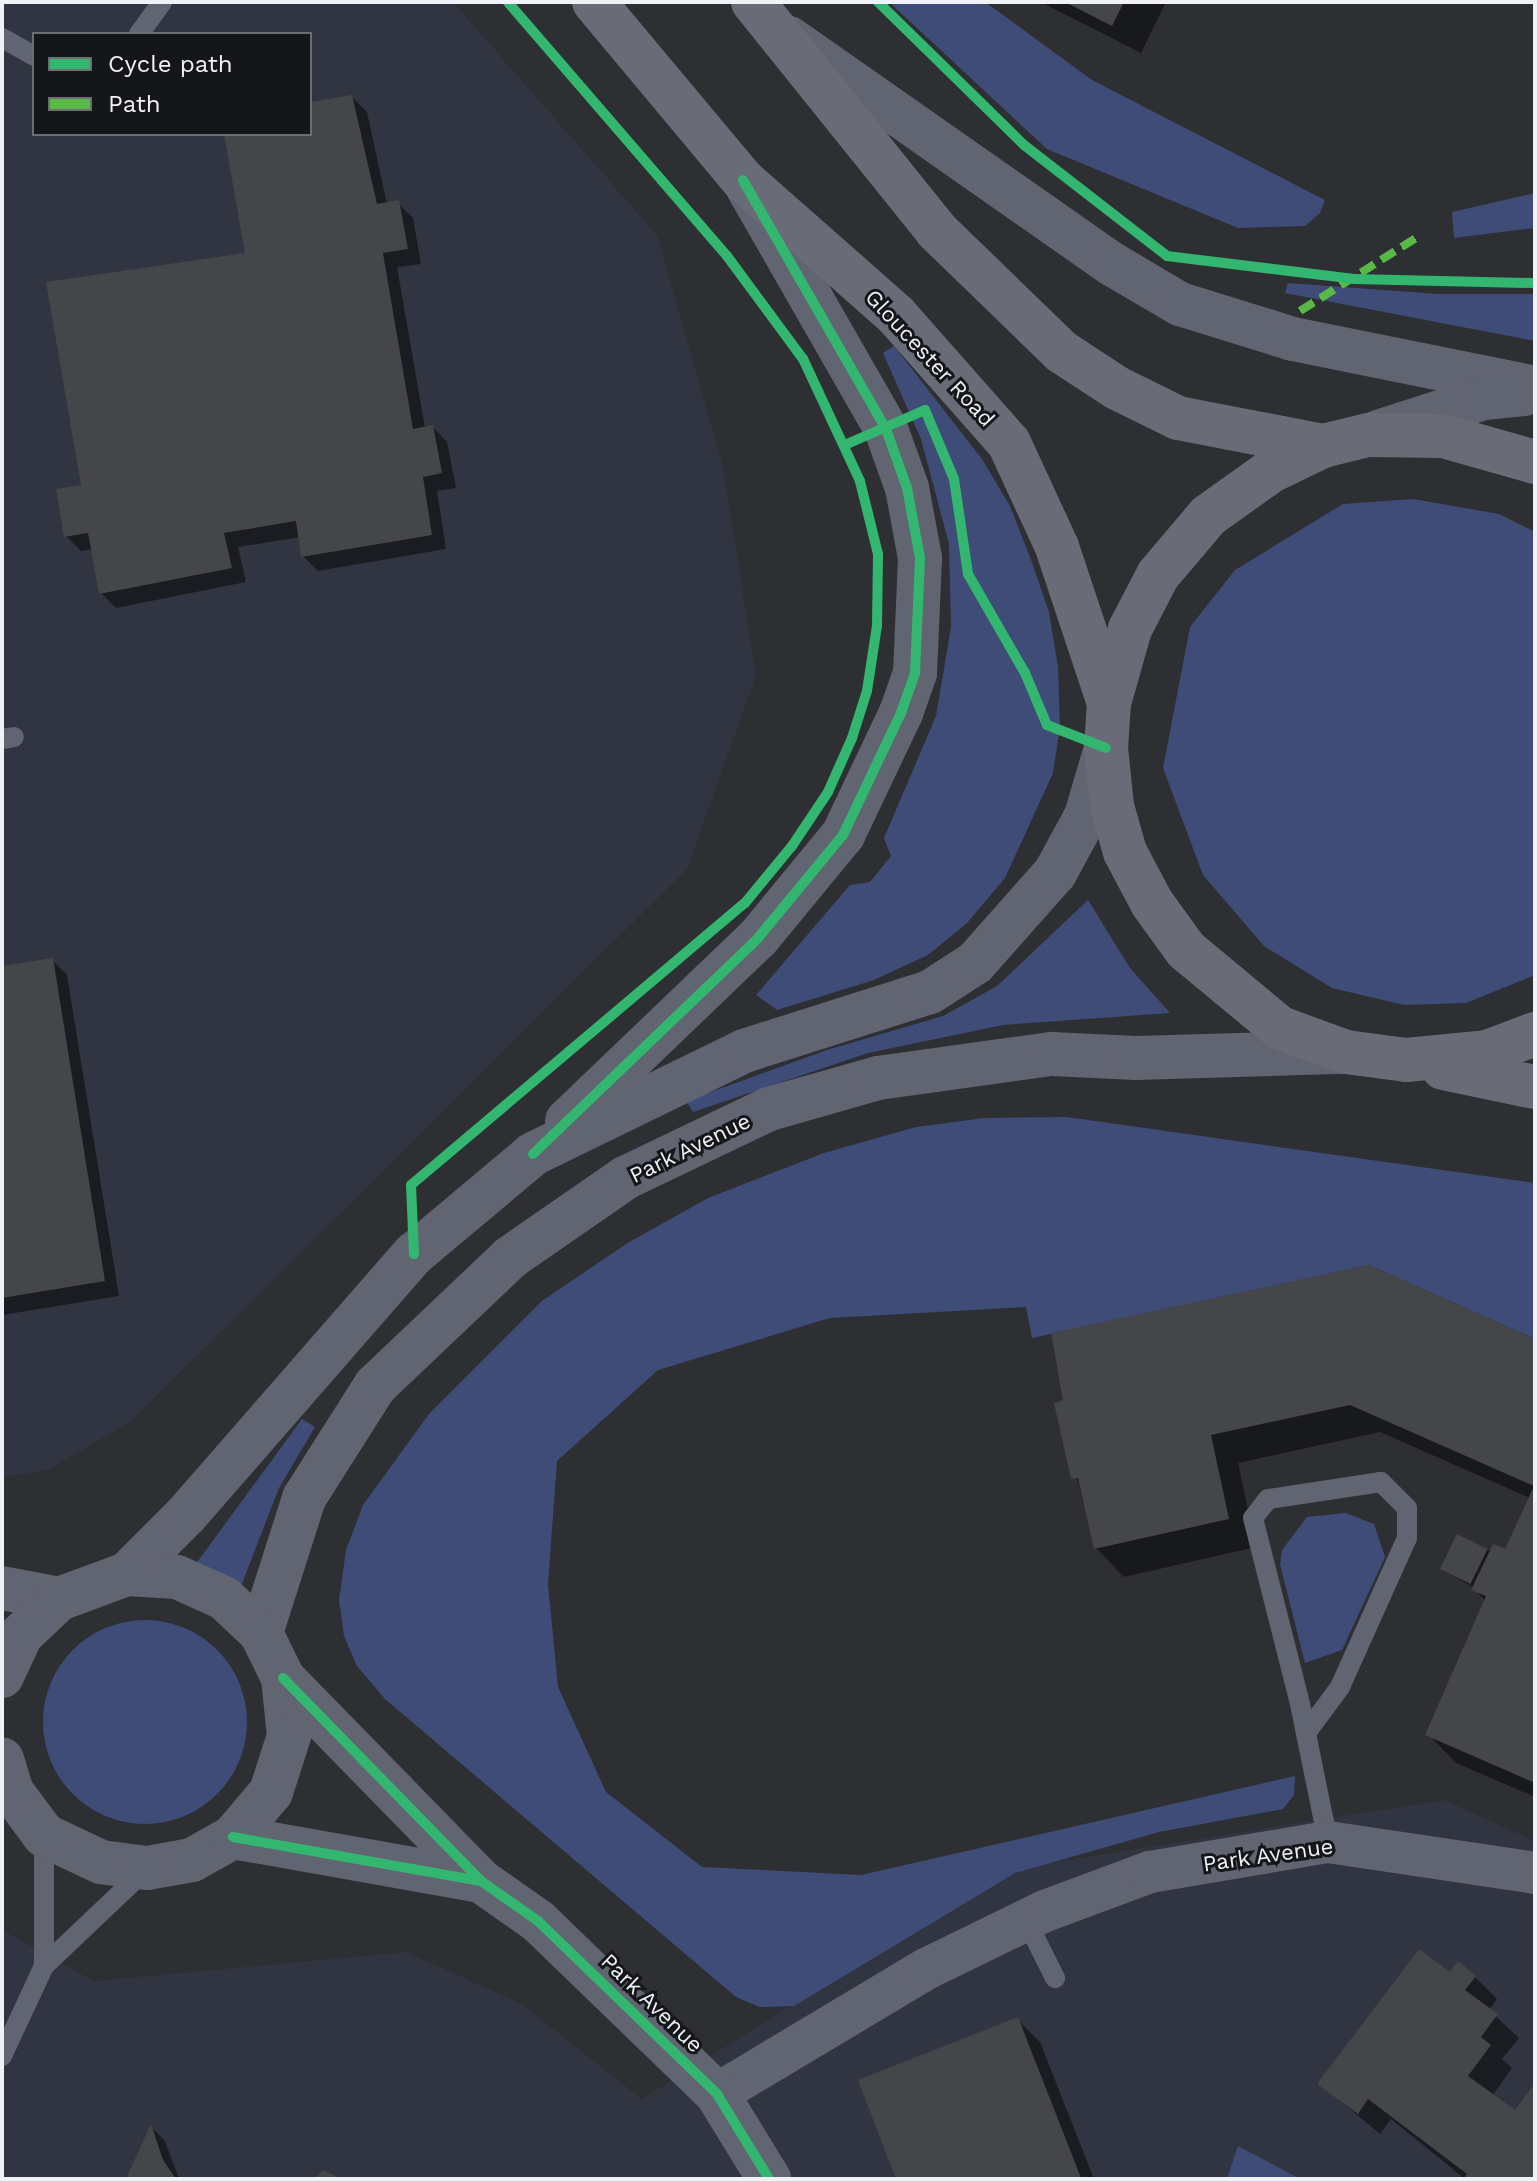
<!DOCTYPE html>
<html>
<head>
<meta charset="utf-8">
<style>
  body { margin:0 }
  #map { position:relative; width:1537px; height:2181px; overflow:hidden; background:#2e2f33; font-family:"Work Sans",sans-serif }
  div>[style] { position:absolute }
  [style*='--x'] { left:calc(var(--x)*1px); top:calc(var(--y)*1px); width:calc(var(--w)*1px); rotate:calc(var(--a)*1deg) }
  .built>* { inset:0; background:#313541 }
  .green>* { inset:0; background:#3f4c78 }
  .round { border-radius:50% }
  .shadow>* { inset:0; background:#0007 }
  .building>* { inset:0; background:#454649; transform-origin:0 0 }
  .service>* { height:20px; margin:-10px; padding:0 10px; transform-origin:10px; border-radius:10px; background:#616471 }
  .minor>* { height:42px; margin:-21px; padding:0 21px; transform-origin:21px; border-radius:21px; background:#616471 }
  .tertiary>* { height:44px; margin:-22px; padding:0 22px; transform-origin:22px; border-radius:22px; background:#616471 }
  .primary>* { height:44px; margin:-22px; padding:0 22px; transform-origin:22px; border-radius:22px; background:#696b77 }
  .quiet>* { height:8px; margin-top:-4px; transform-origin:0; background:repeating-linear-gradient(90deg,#58b947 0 16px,transparent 0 24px) }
  .cycleway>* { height:10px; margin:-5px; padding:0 5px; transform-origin:5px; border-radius:5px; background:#33b770 }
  span { translate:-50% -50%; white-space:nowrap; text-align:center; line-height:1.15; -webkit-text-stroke:6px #15161a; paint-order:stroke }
  .street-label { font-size:22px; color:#f1f2f8 }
  .frame { position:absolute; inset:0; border:4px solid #f1f2f8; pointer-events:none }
  .legend { position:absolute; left:32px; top:32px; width:280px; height:104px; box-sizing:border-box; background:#15161a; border:2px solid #6d6e73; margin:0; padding:10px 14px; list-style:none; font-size:24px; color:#f1f2f8 }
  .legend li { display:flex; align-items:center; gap:16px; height:40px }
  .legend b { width:40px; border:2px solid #6d6e73 }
</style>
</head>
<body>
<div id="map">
  <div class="built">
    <i style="clip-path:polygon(evenodd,2px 2px,453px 2px,657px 235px,723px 467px,756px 675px,687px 869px,130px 1422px,48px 1470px,2px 1477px,2px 2px,34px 34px,310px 34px,310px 134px,34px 134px,34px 34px)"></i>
    <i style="clip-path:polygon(1444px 1800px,1535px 1841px,1535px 2179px,2px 2179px,2px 1930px,94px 1981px,406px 1952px,520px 2003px,642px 2099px,1009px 1869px)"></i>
  </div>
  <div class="green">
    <i style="clip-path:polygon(889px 2px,985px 2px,1092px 80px,1325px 200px,1320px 213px,1305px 226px,1238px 228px,1047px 149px)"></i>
    <i style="clip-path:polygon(1535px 193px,1535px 228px,1454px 238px,1452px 212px)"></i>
    <i style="clip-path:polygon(1288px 283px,1438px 294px,1535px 294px,1535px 341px,1285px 293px)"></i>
    <i style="clip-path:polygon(894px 346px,982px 459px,1010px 506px,1031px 560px,1049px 612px,1058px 667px,1060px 727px,1053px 773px,1005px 878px,967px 923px,928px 955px,874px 980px,777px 1010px,756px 995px,850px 885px,870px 882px,891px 856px,884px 838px,936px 716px,951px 627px,949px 544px,921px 439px,883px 353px)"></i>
    <i style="clip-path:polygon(1413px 499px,1499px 514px,1535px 532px,1535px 975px,1466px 1003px,1404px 1005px,1332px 988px,1264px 946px,1203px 875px,1163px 768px,1190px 627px,1235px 570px,1343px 504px)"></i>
    <i style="clip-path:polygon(1088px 900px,1130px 968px,1170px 1013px,1003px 1025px,868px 1053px,693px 1112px,686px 1101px,827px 1050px,943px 1016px,997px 986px)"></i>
    <i style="clip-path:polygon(1067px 1117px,1535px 1183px,1535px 1339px,1369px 1265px,1032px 1338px,1026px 1307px,830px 1318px,658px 1370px,557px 1461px,548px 1584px,558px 1687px,606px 1792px,702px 1867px,861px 1875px,1295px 1776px,1294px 1795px,1283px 1809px,1159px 1832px,1015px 1873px,794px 2006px,760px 2007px,736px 1997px,385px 1699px,357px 1666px,344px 1636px,339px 1600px,346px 1550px,363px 1505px,429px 1414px,542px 1301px,626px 1244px,708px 1198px,824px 1153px,916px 1127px,984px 1118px)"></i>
    <i style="clip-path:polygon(302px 1419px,315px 1427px,279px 1488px,241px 1586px,195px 1565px)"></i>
    <i style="clip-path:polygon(1346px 1513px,1374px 1524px,1385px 1557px,1342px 1650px,1305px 1663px,1280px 1564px,1282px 1550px,1307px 1517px)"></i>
    <i class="round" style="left:43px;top:1620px;width:204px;height:204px"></i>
    <i style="clip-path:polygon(1238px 2146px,1300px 2179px,1227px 2179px)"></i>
  </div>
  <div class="shadow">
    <i style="clip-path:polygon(1041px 2px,1166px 2px,1141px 53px)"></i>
    <i style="clip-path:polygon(352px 97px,367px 112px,387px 204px,398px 203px,413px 218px,421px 264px,397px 267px,425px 428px,433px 427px,447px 442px,456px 488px,437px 491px,446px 549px,318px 571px,303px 556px,301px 537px,238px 547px,246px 582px,116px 608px,101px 593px,93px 549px,81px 551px,66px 536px,83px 486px,247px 254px,226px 134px,310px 134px,310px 104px)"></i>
    <i style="clip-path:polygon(52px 960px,67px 975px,119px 1296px,2px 1315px,2px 968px)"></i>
    <i style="clip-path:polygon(1535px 1342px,1535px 1797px,1456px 1763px,1428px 1734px,1486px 1602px,1474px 1588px,1443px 1570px,1487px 1550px,1507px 1552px,1530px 1498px,1380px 1432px,1238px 1463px,1256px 1547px,1124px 1577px,1096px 1548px,1057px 1404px)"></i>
    <i style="clip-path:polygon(1450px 1975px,1475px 1977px,1497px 1999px,1489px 2010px,1519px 2038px,1502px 2059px,1512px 2068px,1492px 2096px,1515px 2113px,1535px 2086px,1535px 2179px,1465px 2179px,1391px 2119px,1380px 2134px,1320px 2084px)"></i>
    <i style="clip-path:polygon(1018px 2020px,1040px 2042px,1094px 2179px,899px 2179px,860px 2081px)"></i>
    <i style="clip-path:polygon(151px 2127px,165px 2141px,179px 2179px,128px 2179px)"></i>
  </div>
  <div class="building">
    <i style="clip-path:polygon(1065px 2px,1124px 2px,1112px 26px)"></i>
    <i style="clip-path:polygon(352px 95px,377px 204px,399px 200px,408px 249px,383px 253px,413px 429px,433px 425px,442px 473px,423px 477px,432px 535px,301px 557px,296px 521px,224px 533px,232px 568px,99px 594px,88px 533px,64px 537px,56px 489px,81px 485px,46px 282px,245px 253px,224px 134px,310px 134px,310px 102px)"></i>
    <i style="clip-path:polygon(53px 958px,105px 1281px,2px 1298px,2px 966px)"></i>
    <i style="clip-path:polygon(1369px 1265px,1535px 1339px,1535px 1783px,1425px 1735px,1486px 1596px,1471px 1590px,1493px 1544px,1505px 1549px,1534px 1486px,1350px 1405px,1211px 1435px,1229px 1519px,1094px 1549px,1078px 1478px,1071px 1479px,1054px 1403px,1063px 1400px,1051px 1333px)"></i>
    <i style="left:1457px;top:1534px;width:34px;height:39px;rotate:26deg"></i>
    <i style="clip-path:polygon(1419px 1949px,1450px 1972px,1458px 1961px,1476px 1976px,1465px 1990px,1498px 2014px,1481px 2037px,1491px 2045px,1468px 2076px,1515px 2110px,1535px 2083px,1535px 2179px,1463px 2179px,1467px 2174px,1368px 2099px,1358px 2114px,1317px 2084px)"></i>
    <i style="clip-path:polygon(1018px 2017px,1081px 2178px,896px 2179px,858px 2080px)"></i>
    <i style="clip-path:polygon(151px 2124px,163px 2160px,176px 2179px,126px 2179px)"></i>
    <i style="clip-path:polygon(323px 2170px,342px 2179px,315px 2179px)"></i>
  </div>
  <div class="service">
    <i style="--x:139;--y:34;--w:39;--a:-54"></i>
    <i style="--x:2;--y:38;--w:37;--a:29"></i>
    <i style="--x:2;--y:739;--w:12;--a:-9"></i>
    <i style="--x:1306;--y:1733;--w:57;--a:-53.5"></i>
    <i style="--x:1340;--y:1687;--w:163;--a:-65.8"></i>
    <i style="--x:1407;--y:1538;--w:30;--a:-90"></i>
    <i style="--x:1407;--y:1508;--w:37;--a:-135"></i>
    <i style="--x:1381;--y:1482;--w:114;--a:171.4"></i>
    <i style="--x:1268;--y:1499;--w:24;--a:128"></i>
    <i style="--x:1253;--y:1518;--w:192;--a:75.8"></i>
    <i style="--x:1300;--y:1704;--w:141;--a:78.5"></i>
    <i style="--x:1026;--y:1920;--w:65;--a:63.4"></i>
    <i style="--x:44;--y:1966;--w:131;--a:-90"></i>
    <i style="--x:2;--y:2056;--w:99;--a:-65"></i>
    <i style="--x:44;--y:1966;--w:138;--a:-43.5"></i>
  </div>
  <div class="minor">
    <i style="--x:717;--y:2094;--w:244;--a:-30.9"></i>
    <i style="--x:926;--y:1969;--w:132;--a:-26"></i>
    <i style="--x:1045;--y:1911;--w:112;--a:-20.4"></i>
    <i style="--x:1150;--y:1872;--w:181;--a:-9.6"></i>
    <i style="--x:1328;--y:1842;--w:209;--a:8.5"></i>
  </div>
  <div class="tertiary">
    <i style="--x:789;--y:38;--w:394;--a:35"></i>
    <i style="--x:1112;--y:264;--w:79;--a:30.5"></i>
    <i style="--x:1180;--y:304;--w:118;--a:17.2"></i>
    <i style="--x:1293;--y:339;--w:247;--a:11.4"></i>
    <i style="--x:1378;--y:432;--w:111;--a:-17.8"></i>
    <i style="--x:1484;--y:398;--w:40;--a:-5.7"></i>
    <i style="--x:567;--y:1121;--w:265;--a:-43.8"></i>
    <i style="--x:758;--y:938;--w:134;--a:-50.5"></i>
    <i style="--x:843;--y:835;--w:135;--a:-64.6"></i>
    <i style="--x:901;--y:713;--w:42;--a:-70.7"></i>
    <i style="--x:915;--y:673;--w:115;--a:-87.5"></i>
    <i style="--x:920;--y:558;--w:71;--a:-100.5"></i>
    <i style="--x:907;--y:488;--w:63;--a:-109.6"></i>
    <i style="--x:886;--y:429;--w:278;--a:-119.8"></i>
    <i style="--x:127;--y:1574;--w:83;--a:-45"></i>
    <i style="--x:186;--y:1515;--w:347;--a:-48.9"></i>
    <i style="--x:414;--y:1254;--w:155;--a:-40"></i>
    <i style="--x:533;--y:1154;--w:235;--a:-26"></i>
    <i style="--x:744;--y:1051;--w:195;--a:-17.6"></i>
    <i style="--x:930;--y:992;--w:54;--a:-32.8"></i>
    <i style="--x:975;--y:963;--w:120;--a:-48.4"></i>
    <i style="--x:1055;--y:873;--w:65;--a:-61.5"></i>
    <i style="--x:1086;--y:816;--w:71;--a:-73.6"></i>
    <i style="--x:2;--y:1588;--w:58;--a:10.9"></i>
    <i style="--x:261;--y:1633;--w:142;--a:-72.3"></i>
    <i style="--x:304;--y:1498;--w:133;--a:-57.6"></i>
    <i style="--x:375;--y:1386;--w:187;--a:-43.5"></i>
    <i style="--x:511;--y:1257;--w:139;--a:-34.7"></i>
    <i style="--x:625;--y:1178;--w:160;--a:-25.6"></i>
    <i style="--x:769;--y:1109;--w:113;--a:-15.9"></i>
    <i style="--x:878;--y:1078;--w:176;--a:-7.9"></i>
    <i style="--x:1052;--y:1054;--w:84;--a:2.7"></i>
    <i style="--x:1136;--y:1058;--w:208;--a:-1.7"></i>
    <i style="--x:2;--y:1676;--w:45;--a:-65.1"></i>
    <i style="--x:21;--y:1635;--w:52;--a:-43.5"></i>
    <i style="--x:59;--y:1599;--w:72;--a:-20.2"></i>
    <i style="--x:127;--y:1574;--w:50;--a:3.4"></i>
    <i style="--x:177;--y:1577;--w:51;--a:24.1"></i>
    <i style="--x:224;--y:1598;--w:51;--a:43.4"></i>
    <i style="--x:261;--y:1633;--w:50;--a:63.9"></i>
    <i style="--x:283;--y:1678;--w:58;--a:84.1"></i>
    <i style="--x:289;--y:1736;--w:59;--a:107.8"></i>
    <i style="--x:271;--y:1792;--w:59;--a:130.2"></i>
    <i style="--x:233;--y:1837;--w:47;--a:150.7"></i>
    <i style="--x:192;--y:1860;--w:46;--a:169.9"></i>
    <i style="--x:147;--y:1868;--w:46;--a:-172.6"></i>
    <i style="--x:101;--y:1862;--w:63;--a:-154.7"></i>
    <i style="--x:44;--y:1835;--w:54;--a:-126.7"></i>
    <i style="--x:12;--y:1792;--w:34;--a:-107"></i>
    <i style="--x:283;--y:1678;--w:284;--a:45.7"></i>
    <i style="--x:481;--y:1881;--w:70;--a:35.1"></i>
    <i style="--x:538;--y:1921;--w:249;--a:44"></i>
    <i style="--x:717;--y:2094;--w:100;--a:58.5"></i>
    <i style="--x:233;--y:1837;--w:252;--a:10.1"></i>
  </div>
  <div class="primary">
    <i style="--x:594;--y:2;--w:232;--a:50.1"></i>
    <i style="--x:743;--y:180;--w:204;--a:41.4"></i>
    <i style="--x:896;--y:315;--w:171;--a:48.6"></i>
    <i style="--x:1009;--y:443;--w:115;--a:65.2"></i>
    <i style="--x:1057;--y:547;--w:164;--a:71.6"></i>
    <i style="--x:753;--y:2;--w:292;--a:51.2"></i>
    <i style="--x:936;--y:230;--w:175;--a:44.1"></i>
    <i style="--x:1062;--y:352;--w:66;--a:33.2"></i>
    <i style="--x:1117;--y:388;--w:68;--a:26.2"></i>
    <i style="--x:1178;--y:418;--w:148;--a:10.9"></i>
    <i style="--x:1535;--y:462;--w:96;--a:-164.2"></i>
    <i style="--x:1443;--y:436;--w:75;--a:-179.2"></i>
    <i style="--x:1368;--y:435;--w:46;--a:166.3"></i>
    <i style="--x:1323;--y:446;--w:58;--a:154.3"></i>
    <i style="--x:1271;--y:471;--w:77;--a:144.5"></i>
    <i style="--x:1208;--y:516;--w:77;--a:130.3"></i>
    <i style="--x:1158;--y:575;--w:61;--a:117.4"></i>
    <i style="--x:1130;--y:629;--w:77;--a:105.8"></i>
    <i style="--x:1109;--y:703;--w:45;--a:93.8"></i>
    <i style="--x:1106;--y:748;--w:58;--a:84.1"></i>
    <i style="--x:1112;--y:806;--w:48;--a:74.2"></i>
    <i style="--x:1125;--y:852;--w:58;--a:62.1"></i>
    <i style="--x:1152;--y:903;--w:58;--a:54.1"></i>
    <i style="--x:1186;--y:950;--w:122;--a:39.7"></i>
    <i style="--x:1280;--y:1028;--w:70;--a:20"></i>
    <i style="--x:1346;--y:1052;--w:61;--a:7.6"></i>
    <i style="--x:1406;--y:1060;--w:81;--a:-5.6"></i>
    <i style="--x:1487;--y:1052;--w:51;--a:-20.6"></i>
    <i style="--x:1443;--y:1068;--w:94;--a:11.7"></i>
  </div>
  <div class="quiet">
    <i style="--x:1300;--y:311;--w:137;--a:-32.2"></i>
  </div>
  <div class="cycleway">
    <i style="--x:878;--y:2;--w:204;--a:44.4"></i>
    <i style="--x:1024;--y:145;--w:181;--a:37.8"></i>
    <i style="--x:1167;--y:256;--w:188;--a:7"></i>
    <i style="--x:1354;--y:279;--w:181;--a:1.3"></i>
    <i style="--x:847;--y:444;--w:85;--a:-23.6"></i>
    <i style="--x:925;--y:410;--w:75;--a:67.2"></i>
    <i style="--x:954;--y:479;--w:96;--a:81.6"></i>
    <i style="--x:968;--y:574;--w:114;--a:60.1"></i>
    <i style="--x:1025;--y:673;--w:56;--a:67.1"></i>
    <i style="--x:1047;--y:725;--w:63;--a:21.3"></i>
    <i style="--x:533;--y:1154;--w:312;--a:-43.8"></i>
    <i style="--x:758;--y:938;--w:134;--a:-50.5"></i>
    <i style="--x:843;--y:835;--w:135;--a:-64.6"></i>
    <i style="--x:901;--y:713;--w:42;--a:-70.7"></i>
    <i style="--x:915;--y:673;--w:115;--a:-87.5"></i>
    <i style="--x:920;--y:558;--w:71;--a:-100.5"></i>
    <i style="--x:907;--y:488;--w:63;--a:-109.6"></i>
    <i style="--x:886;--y:429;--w:287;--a:-119.9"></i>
    <i style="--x:414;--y:1254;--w:69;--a:-92.5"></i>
    <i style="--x:411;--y:1185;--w:437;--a:-40.2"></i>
    <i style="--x:745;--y:903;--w:74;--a:-50.5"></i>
    <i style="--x:792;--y:846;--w:65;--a:-56.3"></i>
    <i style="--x:828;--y:792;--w:59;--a:-66"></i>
    <i style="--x:852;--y:738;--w:49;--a:-72.3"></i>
    <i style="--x:867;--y:691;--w:66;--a:-81.3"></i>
    <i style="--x:877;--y:626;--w:72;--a:-89.2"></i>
    <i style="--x:878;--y:554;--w:75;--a:-103.9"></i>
    <i style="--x:860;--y:481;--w:135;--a:-115"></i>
    <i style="--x:803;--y:359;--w:128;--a:-126.4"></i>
    <i style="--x:727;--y:256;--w:335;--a:-130.8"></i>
    <i style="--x:283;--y:1678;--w:284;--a:45.7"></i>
    <i style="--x:481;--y:1881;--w:70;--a:35.1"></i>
    <i style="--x:538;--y:1921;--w:249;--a:44"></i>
    <i style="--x:717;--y:2094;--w:100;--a:58.5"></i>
    <i style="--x:233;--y:1837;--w:252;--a:10.1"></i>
  </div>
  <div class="street-label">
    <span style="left:930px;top:358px;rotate:47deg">Gloucester Road</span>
    <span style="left:690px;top:1148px;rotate:-26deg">Park Avenue</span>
    <span style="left:1268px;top:1855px;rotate:-8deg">Park Avenue</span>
    <span style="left:652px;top:2003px;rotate:44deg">Park Avenue</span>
  </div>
  <div class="frame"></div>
  <ul class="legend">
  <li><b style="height:10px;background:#33b770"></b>Cycle path</li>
  <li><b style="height:10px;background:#58b947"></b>Path</li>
  </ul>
</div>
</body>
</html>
